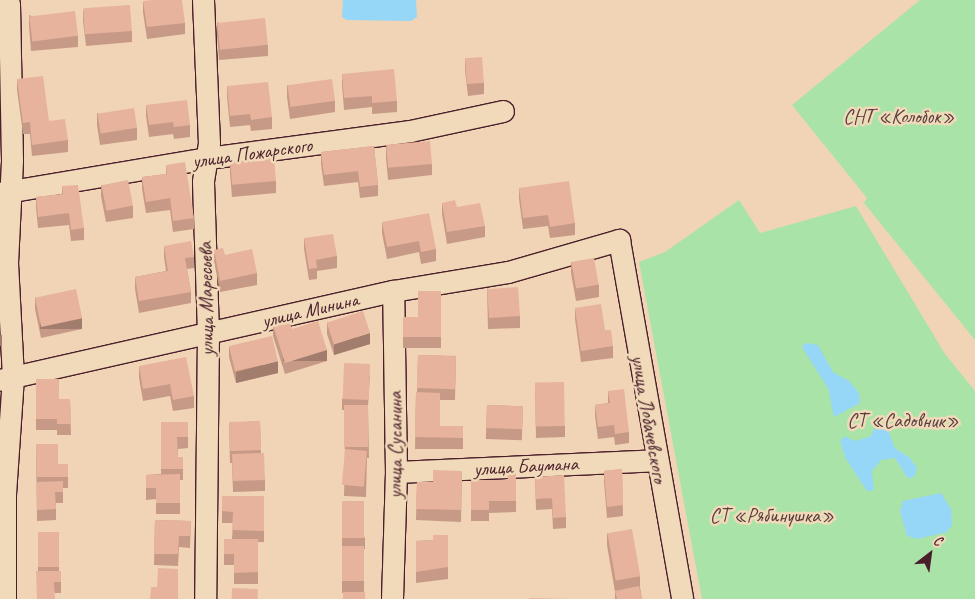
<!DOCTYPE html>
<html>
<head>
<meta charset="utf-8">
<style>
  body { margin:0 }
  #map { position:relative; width:975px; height:599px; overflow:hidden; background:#f1d4b5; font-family:Caveat,sans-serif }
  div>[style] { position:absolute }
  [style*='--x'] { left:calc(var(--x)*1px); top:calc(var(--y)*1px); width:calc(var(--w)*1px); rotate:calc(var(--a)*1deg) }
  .green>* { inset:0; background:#a9e3a8 }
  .water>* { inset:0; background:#96d7f8 }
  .roads { filter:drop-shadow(1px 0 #4a1f2b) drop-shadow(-1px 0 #4a1f2b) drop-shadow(0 1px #4a1f2b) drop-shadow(0 -1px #4a1f2b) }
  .street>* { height:21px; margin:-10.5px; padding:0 10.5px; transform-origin:10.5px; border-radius:10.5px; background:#f1dab9 }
  .wall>* { inset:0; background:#c79a87; transform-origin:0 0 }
  .shaded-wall>* { inset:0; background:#a27d6e; transform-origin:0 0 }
  .building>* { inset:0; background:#e7b39d; transform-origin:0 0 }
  span { translate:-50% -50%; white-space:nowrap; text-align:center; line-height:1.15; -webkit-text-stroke:5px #f1dab9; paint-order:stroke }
  .park-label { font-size:20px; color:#583c3e }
  .street-label { font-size:20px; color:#4a1f2b }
  .north { position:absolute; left:905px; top:529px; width:50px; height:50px; -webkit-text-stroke:4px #f1dab9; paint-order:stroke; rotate:30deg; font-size:14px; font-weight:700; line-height:20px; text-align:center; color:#4a1f2b }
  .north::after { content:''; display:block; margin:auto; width:18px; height:22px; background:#4a1f2b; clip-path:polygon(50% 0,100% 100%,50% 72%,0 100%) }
</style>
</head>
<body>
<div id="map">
  <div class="green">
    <i style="clip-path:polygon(920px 0,975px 0,975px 340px,864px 203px,867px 198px,792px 105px)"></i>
    <i style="clip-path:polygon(739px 200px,760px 233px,856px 206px,945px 354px,975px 391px,975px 599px,702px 599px,639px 262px,665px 252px)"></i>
  </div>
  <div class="water">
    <i style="clip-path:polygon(416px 0,417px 17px,411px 21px,347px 20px,342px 17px,343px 0)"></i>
    <i style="clip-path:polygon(805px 343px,818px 345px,833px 372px,849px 381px,859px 393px,860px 403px,834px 417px,828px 388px,802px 347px)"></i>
    <i style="clip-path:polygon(877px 424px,887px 428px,895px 448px,910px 458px,917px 468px,915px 476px,908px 479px,895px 458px,881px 460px,872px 471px,874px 490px,867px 491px,846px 459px,840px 441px,845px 436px,854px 441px,870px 437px)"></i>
    <i style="clip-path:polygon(941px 493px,951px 509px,952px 525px,947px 532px,917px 539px,907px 536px,900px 511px,903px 501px)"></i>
  </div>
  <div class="roads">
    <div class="street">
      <i style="--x:203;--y:0;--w:143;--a:87.6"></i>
      <i style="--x:209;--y:143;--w:39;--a:99"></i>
      <i style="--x:203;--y:182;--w:151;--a:88.1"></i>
      <i style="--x:208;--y:333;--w:266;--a:90.6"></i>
      <i style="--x:0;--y:193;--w:211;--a:-9.6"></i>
      <i style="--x:208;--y:158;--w:204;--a:-7.6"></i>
      <i style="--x:410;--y:131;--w:95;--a:-12.1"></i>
      <i style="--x:0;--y:380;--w:403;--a:-12.8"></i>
      <i style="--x:393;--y:291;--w:117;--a:-9.4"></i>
      <i style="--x:508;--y:272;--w:116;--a:-16.1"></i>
      <i style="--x:619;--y:240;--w:364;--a:80"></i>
      <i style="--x:396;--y:472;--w:260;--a:-2.6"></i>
      <i style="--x:5;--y:599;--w:105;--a:-90"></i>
      <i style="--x:5;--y:494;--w:117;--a:-86.1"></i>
      <i style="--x:13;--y:377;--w:114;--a:-93"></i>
      <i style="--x:7;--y:263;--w:103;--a:-87.2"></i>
      <i style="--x:12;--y:160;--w:157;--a:-91.1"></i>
      <i style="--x:392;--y:599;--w:127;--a:-88.2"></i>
      <i style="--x:396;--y:472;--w:181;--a:-90.9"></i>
    </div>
  </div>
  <div class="wall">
    <i style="clip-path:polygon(143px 1px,185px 23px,185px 34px,147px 39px,143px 12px)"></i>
    <i style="clip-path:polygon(83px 10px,132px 31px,132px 42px,86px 46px,83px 21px)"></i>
    <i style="clip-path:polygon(29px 15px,78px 36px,78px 47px,31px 51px,29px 26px)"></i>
    <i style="clip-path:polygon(217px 22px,268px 45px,268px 56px,219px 60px,217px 34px)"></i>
    <i style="clip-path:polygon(465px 59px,484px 83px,484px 94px,468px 96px,465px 70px)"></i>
    <i style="clip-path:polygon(342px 74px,397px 101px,397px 112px,372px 114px,372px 107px,344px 110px,342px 85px)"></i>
    <i style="clip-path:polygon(17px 79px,49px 121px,68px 140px,68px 152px,32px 156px,30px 134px,23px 134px,17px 90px)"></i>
    <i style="clip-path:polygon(287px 85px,335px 101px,335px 112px,290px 119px,287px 97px)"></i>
    <i style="clip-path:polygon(227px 86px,272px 117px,272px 129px,251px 131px,250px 125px,230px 127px,227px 97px)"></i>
    <i style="clip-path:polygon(146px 105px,190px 125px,190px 137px,174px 139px,173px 134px,149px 137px,146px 116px)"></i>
    <i style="clip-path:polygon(97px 113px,137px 128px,137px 140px,100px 145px,97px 125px)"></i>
    <i style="clip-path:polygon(374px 146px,378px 185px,378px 196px,360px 198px,358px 182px,324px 186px,321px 164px,321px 152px)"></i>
    <i style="clip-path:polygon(386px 147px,432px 164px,432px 175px,388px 180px,386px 158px)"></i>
    <i style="clip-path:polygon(230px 162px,276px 181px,276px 193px,232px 197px,230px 173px)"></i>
    <i style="clip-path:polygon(166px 165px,194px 218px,194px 229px,173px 232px,170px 210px,146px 213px,142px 189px,142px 177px,166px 174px)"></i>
    <i style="clip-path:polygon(101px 185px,133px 206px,133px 218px,106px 222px,101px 196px)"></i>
    <i style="clip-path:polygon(62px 186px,84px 228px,84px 240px,71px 241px,69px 225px,38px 228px,36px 208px,36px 197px,62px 194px)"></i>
    <i style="clip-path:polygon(519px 188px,575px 223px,575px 235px,550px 238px,548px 226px,523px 229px,519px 199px)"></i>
    <i style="clip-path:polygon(442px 203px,457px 207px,485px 226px,485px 237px,447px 244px,442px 214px)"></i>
    <i style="clip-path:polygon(382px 222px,436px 249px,436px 261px,421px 264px,419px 252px,387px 259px,382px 233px)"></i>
    <i style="clip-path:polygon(304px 238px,337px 256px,337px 268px,317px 271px,317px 279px,309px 280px,304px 249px)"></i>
    <i style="clip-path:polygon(164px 246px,194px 257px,194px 268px,187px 269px,191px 292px,191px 303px,139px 313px,135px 289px,135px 277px,166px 271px,164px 257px)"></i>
    <i style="clip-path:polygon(214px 250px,225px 255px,257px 273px,257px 285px,220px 292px,214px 261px)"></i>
    <i style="clip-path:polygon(571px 262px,599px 285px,599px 297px,576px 301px,571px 273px)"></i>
    <i style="clip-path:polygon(487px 288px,520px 316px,520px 328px,488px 329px)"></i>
    <i style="clip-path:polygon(441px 291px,441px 348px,403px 348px,403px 317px,418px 317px)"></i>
    <i style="clip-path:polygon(35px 297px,82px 329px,41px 338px,35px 309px)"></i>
    <i style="clip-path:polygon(575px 308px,613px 346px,613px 358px,581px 362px,575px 319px)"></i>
    <i style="clip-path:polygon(327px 322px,370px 344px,334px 355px,327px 334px)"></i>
    <i style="clip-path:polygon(273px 325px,292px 329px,327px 361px,285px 374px,273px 336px)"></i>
    <i style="clip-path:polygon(229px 346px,278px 373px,236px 383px,229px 357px)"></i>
    <i style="clip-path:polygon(418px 355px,456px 356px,455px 400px,440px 400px,440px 426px,463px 426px,463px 449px,415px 449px,416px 392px,417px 392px)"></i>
    <i style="clip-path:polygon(139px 366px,194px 396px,194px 408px,173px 411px,170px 396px,143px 401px,139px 378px)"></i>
    <i style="clip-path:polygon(370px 375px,368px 406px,369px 458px,367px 458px,366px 497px,344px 496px,345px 458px,344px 410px,342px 410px,342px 399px)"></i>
    <i style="clip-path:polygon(36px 379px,59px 399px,70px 399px,71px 435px,57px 435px,57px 430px,36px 430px)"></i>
    <i style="clip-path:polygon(535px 383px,565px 426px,565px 437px,536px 438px)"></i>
    <i style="clip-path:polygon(608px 391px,629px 432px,629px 443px,615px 445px,614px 437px,598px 439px,595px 416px,595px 405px,608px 403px)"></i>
    <i style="left:487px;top:405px;width:36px;height:34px;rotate:2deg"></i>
    <i style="clip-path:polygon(260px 421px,261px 454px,265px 480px,265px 491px,233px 492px,232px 463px,230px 463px,229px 423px)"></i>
    <i style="clip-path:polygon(161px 422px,188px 422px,188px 448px,178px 449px,178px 457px,183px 457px,183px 480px,180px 480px,180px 514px,156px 514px,156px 499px,146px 500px,146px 475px,161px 474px)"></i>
    <i style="clip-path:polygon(36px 444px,58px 464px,68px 464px,68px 488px,63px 488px,63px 503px,56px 503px,56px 520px,37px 521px)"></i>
    <i style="clip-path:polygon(622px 469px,623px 516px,607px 518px,604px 482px,604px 471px)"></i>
    <i style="clip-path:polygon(516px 470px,516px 512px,489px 513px,489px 521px,471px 521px,471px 480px,508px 480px)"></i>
    <i style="clip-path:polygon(462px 471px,461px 522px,416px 520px,417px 482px,433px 482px)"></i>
    <i style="clip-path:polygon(535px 477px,566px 517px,566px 528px,553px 529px,552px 509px,536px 510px)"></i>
    <i style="clip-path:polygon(222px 496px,264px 496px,264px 542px,258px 542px,258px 584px,234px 584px,234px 565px,224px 565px,224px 539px,232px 539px,233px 523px,222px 523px)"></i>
    <i style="clip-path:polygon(342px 501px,365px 538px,365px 549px,364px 549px,364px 592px,342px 593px)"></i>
    <i style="clip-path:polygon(155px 520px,191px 521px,190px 548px,179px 547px,178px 566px,154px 565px)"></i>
    <i style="clip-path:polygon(59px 532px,59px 571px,61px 571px,61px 593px,55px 593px,38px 571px,38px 533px)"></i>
    <i style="clip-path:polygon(607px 533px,640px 576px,640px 587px,642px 599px,615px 599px,615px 592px,607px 545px)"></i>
    <i style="clip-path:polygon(448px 535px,448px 579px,416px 583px,416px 541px,433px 540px)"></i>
  </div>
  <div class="shaded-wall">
    <i style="left:82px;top:318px;width:11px;height:42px;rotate:90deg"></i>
    <i style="clip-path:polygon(370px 333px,370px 344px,334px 355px,334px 344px)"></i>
    <i style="left:0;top:335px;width:2px;height:11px"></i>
    <i style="left:327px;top:350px;width:11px;height:44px;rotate:90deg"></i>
    <i style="clip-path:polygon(278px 361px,278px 373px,236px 383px,236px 372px)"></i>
  </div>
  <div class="building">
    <i style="clip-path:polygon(153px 0,182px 0,185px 23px,147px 27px,143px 1px)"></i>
    <i style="left:130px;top:5px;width:26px;height:47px;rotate:86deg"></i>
    <i style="left:75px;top:11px;width:25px;height:46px;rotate:83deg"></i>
    <i style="left:265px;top:18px;width:27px;height:48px;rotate:84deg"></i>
    <i style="left:482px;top:57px;width:26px;height:17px;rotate:86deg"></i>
    <i style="clip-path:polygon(394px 69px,397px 101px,372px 103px,372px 96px,344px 98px,342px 74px)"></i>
    <i style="clip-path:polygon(43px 76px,49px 121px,65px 119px,68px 140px,32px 145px,30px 122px,23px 123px,17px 79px)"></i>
    <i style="left:332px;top:79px;width:22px;height:45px;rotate:82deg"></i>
    <i style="clip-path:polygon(268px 82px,272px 117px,251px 120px,250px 114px,230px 116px,227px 86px)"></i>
    <i style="clip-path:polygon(187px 100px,190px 125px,174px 127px,173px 122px,149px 125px,146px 105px)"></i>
    <i style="left:134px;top:108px;width:20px;height:37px;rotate:81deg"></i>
    <i style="left:430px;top:141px;width:23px;height:44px;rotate:85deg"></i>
    <i style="clip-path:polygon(374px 146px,378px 185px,360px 187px,358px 171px,324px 175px,321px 152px)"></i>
    <i style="left:274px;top:158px;width:23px;height:44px;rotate:85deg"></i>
    <i style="clip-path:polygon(185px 162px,194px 218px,173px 221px,170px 198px,146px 202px,142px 177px,167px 174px,166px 165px)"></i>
    <i style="left:128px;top:180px;width:26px;height:27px;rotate:79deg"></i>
    <i style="clip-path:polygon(569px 181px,575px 223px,550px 227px,548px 215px,523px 218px,519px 188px)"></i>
    <i style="clip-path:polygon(78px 185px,84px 228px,71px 230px,69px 213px,38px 217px,36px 197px,63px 194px,62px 186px)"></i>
    <i style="clip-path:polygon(455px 200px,457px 207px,480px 203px,485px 226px,447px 232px,442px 203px)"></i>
    <i style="clip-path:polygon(429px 213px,436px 249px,421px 252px,419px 241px,387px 247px,382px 222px)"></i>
    <i style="clip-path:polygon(333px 234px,337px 256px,316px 260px,317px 268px,309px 269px,304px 238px)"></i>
    <i style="clip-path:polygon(191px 241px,194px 257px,185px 258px,191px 292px,139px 301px,135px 277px,168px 271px,164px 246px)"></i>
    <i style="clip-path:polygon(223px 248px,225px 255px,252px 249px,257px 273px,220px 281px,214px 250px)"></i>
    <i style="left:594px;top:258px;width:27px;height:23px;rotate:80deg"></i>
    <i style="left:518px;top:287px;width:29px;height:31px;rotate:86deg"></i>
    <i style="left:76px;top:289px;width:30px;height:42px;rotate:78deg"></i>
    <i style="clip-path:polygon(418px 291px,441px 291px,441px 337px,403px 337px,403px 317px,418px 317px)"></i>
    <i style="clip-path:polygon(601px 304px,605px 330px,611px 330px,613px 346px,581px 351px,575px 308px)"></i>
    <i style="left:363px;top:311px;width:23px;height:38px;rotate:72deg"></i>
    <i style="clip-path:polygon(289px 320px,292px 329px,318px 321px,327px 350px,285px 363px,273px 325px)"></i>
    <i style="left:272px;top:336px;width:26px;height:44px;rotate:77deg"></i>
    <i style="left:418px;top:355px;width:38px;height:33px;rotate:2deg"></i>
    <i style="clip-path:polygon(186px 357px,194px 396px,173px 400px,170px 384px,143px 389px,139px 366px)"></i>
    <i style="left:344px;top:363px;width:26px;height:36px;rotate:2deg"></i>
    <i style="clip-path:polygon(36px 379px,59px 379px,59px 399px,70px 399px,71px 424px,57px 424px,57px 419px,36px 419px)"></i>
    <i style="left:564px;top:382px;width:44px;height:29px;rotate:89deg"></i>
    <i style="clip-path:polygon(624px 389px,629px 432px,615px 434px,614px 425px,598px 427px,595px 405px,610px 403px,608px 391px)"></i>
    <i style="clip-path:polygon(416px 392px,440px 393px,440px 426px,463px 426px,463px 438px,415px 437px)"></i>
    <i style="left:344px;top:405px;width:24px;height:42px"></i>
    <i style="left:487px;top:405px;width:36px;height:23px;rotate:2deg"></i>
    <i style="left:260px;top:421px;width:29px;height:31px;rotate:88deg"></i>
    <i style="clip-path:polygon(161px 422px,188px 422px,188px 437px,177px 437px,178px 457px,183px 457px,183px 469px,161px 469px)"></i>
    <i style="clip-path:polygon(36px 444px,58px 444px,58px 464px,68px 464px,68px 477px,37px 477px)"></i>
    <i style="left:345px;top:449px;width:22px;height:36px;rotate:5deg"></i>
    <i style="left:264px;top:453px;width:27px;height:32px;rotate:88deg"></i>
    <i style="clip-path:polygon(622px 469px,623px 505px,607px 507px,604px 471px)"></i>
    <i style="clip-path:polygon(433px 470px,462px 471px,461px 510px,416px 509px,417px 482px,433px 482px)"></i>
    <i style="clip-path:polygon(507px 470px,516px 470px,516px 501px,489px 501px,489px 510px,471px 510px,471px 480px,508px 480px)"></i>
    <i style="clip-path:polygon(180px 474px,180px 503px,156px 503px,156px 488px,146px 488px,146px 475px)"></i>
    <i style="clip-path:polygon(564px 475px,566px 517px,553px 518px,552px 498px,536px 499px,535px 477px)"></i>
    <i style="clip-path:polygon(63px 481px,63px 492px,55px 492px,56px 509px,37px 510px,37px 482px)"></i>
    <i style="clip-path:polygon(222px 496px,264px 496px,264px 531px,232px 530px,233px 512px,222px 511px)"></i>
    <i style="left:342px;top:501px;width:22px;height:37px"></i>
    <i style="clip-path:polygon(155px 520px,191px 521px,190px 536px,179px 536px,178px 554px,154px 554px)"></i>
    <i style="left:632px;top:529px;width:48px;height:25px;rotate:80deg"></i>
    <i style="left:59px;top:532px;width:35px;height:21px;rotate:90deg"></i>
    <i style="clip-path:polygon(433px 535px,448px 535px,448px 567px,416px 572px,416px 541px,433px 540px)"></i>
    <i style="clip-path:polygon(224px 539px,258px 539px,258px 572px,234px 573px,234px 554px,224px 554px)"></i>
    <i style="left:342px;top:546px;width:22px;height:35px"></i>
    <i style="clip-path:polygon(158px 568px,178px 569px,178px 599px,150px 599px,151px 587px,157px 587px)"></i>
    <i style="clip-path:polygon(36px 571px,61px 571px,61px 582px,54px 582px,55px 599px,37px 599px)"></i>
    <i style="clip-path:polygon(639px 586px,642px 599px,617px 599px,615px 591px)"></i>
    <i style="left:232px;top:588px;width:26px;height:11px;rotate:2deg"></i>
    <i style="left:343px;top:592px;width:22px;height:7px"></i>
    <i style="clip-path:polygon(529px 598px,569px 599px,529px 599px)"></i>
  </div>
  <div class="park-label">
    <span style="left:899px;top:116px">СНТ «Колобок»</span>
    <span style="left:903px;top:420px">СТ «Садовник»</span>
    <span style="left:772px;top:515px">СТ «Рябинушка»</span>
  </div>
  <div class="street-label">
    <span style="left:252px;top:153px;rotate:-8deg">улица Пожарского</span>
    <span style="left:206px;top:299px;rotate:-91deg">улица Маресьева</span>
    <span style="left:310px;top:310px;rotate:-13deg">улица Минина</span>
    <span style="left:649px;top:419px;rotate:80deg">улица Лобачевского</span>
    <span style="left:395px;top:445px;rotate:-90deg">улица Сусанина</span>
    <span style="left:526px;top:466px;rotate:-3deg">улица Баумана</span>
  </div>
  <div class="north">С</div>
</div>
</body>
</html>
